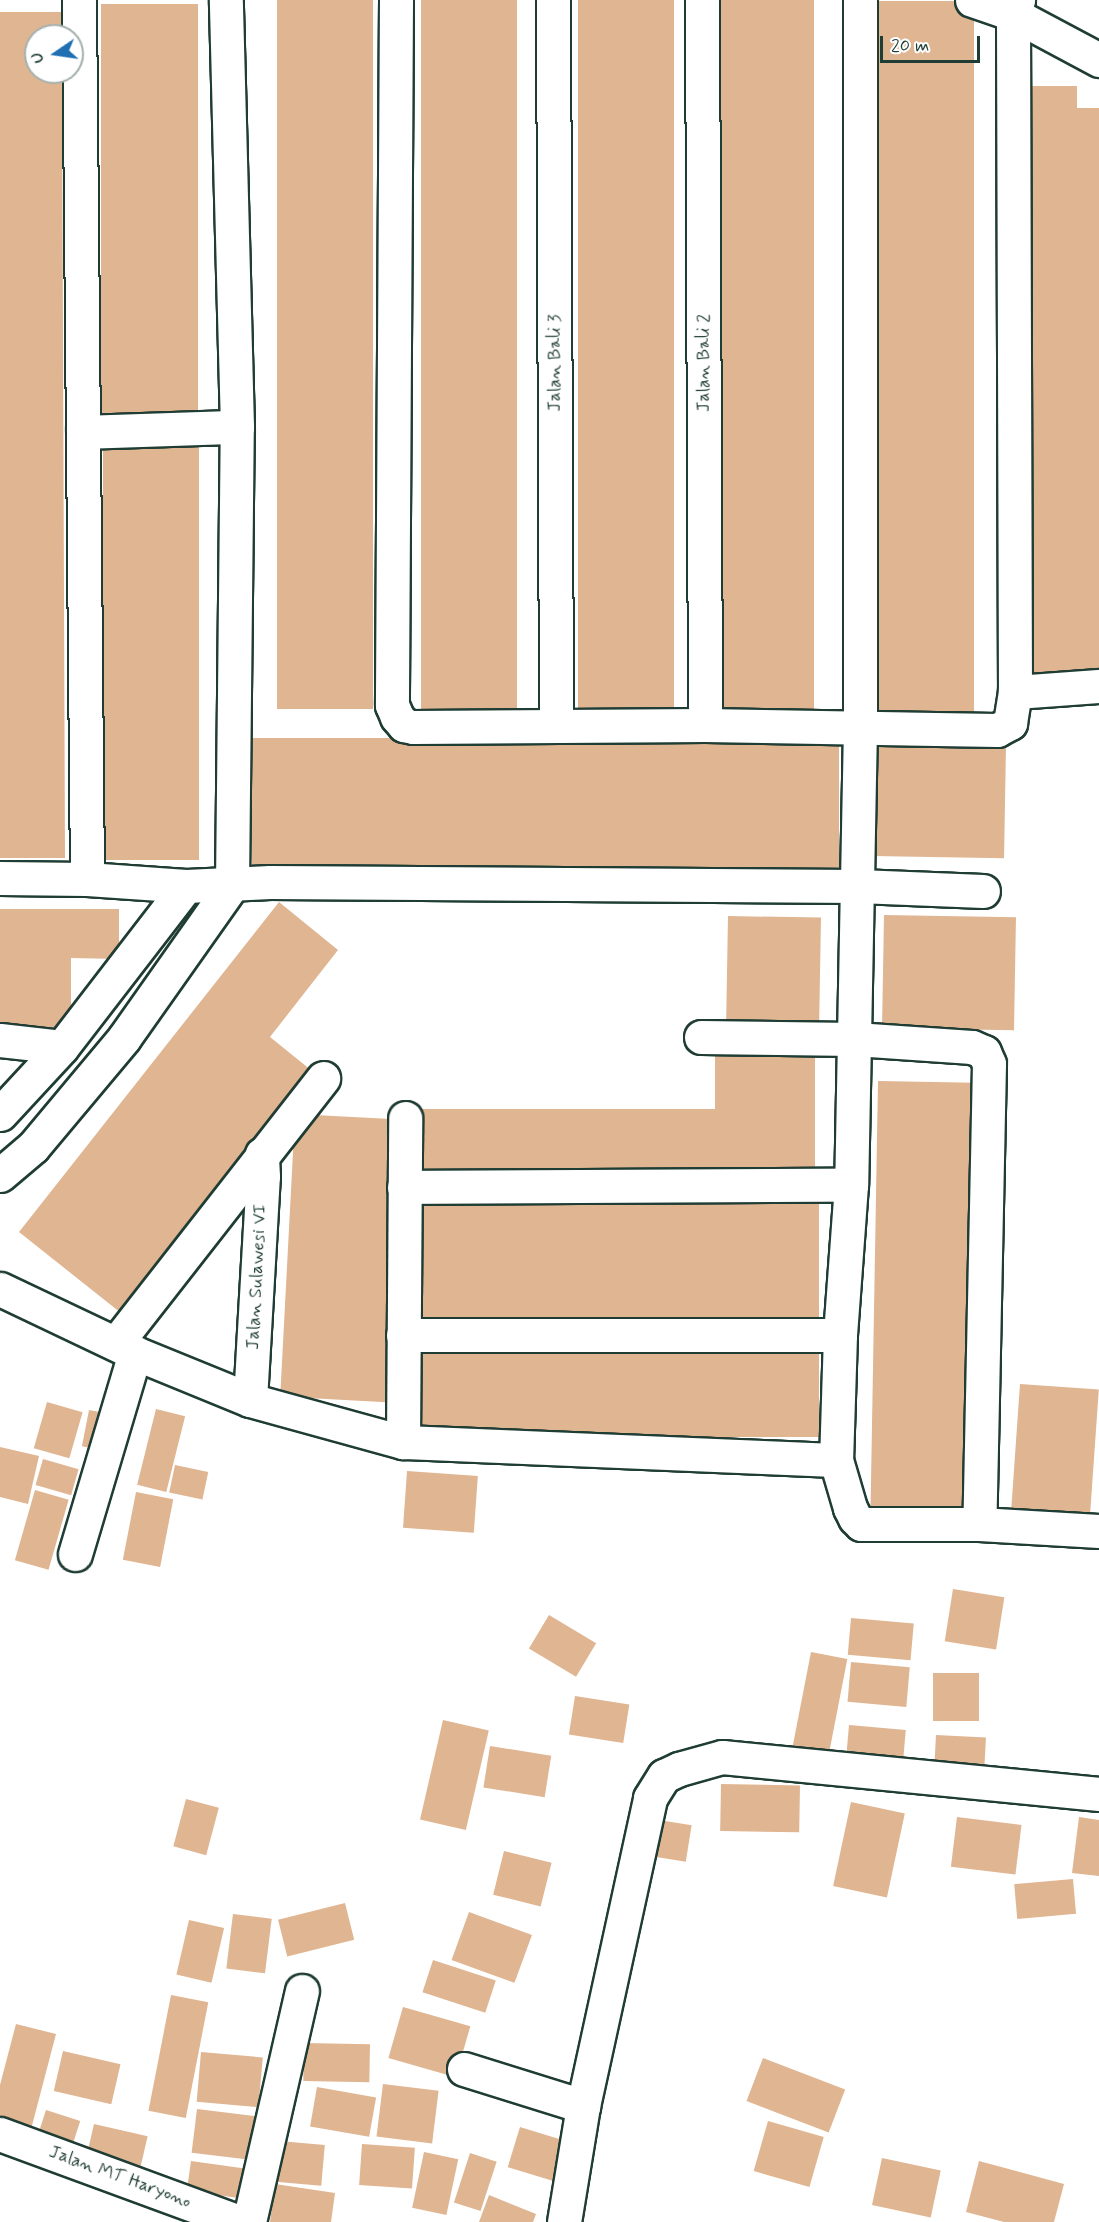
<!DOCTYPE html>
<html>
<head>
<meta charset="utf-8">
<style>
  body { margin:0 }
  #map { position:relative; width:1099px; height:2222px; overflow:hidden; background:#fff; font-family:Mynerve,sans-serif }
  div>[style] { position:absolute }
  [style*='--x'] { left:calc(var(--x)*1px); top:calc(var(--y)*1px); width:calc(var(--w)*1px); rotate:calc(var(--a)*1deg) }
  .building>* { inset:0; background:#e0b591; transform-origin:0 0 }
  .roads { filter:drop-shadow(2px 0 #1f3d34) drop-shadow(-2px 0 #1f3d34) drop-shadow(0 2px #1f3d34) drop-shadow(0 -2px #1f3d34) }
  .street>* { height:33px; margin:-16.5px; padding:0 16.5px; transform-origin:16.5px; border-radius:16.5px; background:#fff }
  .secondary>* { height:33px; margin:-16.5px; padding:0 16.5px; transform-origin:16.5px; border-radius:16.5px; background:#fff }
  span { translate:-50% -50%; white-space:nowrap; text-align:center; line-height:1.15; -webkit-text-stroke:4.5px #fff; paint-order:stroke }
  .street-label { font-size:18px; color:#1f3d34 }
  .north { position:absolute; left:24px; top:24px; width:60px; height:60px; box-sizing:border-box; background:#fff; border:2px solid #a5b1ae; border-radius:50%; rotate:257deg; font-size:16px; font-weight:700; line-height:24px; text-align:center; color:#1f3d34 }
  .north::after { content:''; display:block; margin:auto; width:21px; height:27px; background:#1f6fb2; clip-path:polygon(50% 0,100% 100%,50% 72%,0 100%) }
  .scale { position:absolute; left:880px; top:36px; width:100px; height:27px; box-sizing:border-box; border:3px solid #1f3d34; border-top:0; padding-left:8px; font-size:18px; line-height:21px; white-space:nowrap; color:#1f3d34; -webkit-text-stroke:4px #fff; paint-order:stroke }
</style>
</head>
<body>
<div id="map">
  <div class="building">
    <i style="left:277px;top:0;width:96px;height:709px"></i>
    <i style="left:421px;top:0;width:96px;height:709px"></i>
    <i style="left:578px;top:0;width:96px;height:708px"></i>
    <i style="left:718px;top:0;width:96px;height:710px"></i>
    <i style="left:974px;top:1px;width:720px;height:96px;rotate:90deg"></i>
    <i style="left:198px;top:4px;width:418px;height:97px;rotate:90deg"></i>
    <i style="clip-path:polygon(0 12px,62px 12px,62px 36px,36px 36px,36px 72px,62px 72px,65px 858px,0 858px)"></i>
    <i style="clip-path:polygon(1030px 86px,1077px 86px,1077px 108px,1099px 108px,1099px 678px,1031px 678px)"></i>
    <i style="left:103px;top:432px;width:96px;height:428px"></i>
    <i style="left:252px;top:738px;width:587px;height:136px"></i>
    <i style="left:874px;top:744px;width:132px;height:112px;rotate:1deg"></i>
    <i style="clip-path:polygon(279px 902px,338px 950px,270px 1037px,317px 1075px,126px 1317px,19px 1232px)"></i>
    <i style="clip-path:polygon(0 909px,119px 909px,119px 959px,71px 958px,71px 1027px,0 1028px)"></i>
    <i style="left:884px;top:915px;width:132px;height:113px;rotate:1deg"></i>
    <i style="left:728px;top:916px;width:93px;height:112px;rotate:1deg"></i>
    <i style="clip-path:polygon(715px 1043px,815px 1043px,815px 1178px,410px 1178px,410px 1109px,715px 1109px)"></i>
    <i style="left:878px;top:1081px;width:96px;height:429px;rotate:1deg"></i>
    <i style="left:295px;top:1114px;width:106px;height:283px;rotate:3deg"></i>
    <i style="left:819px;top:1192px;width:136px;height:404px;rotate:90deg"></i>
    <i style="left:416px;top:1341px;width:403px;height:96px"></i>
    <i style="left:1020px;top:1384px;width:79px;height:128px;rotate:4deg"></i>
    <i style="left:47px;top:1402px;width:37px;height:48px;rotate:16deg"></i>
    <i style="left:156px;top:1409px;width:30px;height:78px;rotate:14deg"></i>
    <i style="left:89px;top:1410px;width:20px;height:37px;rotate:11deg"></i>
    <i style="clip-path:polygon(0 1447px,39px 1456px,28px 1504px,0 1497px)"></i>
    <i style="left:43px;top:1459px;width:37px;height:27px;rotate:16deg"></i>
    <i style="left:175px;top:1465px;width:34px;height:28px;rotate:12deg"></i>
    <i style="left:407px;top:1471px;width:71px;height:57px;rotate:4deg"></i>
    <i style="left:35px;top:1490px;width:35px;height:73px;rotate:16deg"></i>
    <i style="left:136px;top:1492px;width:38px;height:69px;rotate:11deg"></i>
    <i style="left:953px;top:1589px;width:52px;height:53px;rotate:9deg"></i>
    <i style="left:549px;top:1615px;width:55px;height:39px;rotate:31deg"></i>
    <i style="left:851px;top:1618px;width:63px;height:37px;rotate:5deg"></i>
    <i style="left:811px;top:1652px;width:37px;height:100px;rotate:11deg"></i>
    <i style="left:851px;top:1662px;width:59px;height:40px;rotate:5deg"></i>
    <i style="left:933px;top:1673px;width:46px;height:48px"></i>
    <i style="left:575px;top:1696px;width:55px;height:39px;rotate:9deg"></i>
    <i style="left:443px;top:1720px;width:47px;height:102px;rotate:13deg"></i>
    <i style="left:849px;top:1725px;width:57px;height:31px;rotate:5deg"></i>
    <i style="left:936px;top:1735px;width:50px;height:41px;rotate:3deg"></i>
    <i style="left:490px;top:1746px;width:62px;height:42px;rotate:9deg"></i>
    <i style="left:721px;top:1784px;width:79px;height:47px;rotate:1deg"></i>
    <i style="left:186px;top:1799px;width:34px;height:49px;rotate:15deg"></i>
    <i style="left:851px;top:1802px;width:55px;height:86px;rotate:12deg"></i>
    <i style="left:957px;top:1817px;width:65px;height:50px;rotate:7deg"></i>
    <i style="clip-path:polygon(1079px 1817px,1099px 1820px,1099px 1876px,1072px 1873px)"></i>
    <i style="left:659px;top:1820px;width:33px;height:37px;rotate:9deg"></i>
    <i style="left:504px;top:1851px;width:49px;height:45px;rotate:14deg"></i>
    <i style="left:1073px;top:1879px;width:35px;height:59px;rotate:85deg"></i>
    <i style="left:345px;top:1903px;width:38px;height:69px;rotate:76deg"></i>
    <i style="left:469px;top:1912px;width:67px;height:51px;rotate:20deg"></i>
    <i style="left:233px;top:1914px;width:39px;height:55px;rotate:7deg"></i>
    <i style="left:189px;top:1920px;width:36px;height:56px;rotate:13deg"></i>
    <i style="left:433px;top:1960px;width:66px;height:34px;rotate:18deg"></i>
    <i style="left:171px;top:1995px;width:38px;height:118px;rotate:11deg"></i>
    <i style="left:403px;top:2007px;width:70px;height:53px;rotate:16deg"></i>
    <i style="clip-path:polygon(16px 2024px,56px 2034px,29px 2137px,0 2130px,0 2085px)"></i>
    <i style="left:304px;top:2043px;width:66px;height:38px;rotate:1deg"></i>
    <i style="left:63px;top:2051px;width:59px;height:41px;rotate:13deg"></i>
    <i style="left:201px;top:2052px;width:62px;height:50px;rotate:5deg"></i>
    <i style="left:763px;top:2058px;width:88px;height:46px;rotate:21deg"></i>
    <i style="left:383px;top:2084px;width:56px;height:53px;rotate:7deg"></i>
    <i style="left:317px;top:2087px;width:60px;height:40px;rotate:10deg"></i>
    <i style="left:197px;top:2109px;width:63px;height:44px;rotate:7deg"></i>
    <i style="left:46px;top:2110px;width:36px;height:34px;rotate:18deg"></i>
    <i style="left:768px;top:2121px;width:58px;height:52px;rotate:16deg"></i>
    <i style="left:94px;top:2124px;width:55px;height:37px;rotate:13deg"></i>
    <i style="left:520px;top:2127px;width:52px;height:42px;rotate:17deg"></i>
    <i style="left:279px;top:2141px;width:46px;height:41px;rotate:5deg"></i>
    <i style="left:362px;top:2144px;width:53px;height:41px;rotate:4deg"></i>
    <i style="left:424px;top:2152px;width:35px;height:57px;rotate:12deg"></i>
    <i style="left:470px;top:2153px;width:28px;height:52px;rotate:18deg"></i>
    <i style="left:882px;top:2158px;width:60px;height:48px;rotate:12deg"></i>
    <i style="left:191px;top:2161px;width:56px;height:30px;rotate:8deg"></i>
    <i style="clip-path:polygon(979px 2161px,1064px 2184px,1054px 2222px,1004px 2222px,966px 2212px)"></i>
    <i style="clip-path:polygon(275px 2184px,335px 2193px,331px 2222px,270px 2222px)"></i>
    <i style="clip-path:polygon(489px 2195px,536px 2214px,533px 2222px,479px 2222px)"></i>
  </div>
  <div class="roads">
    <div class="street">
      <i style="--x:79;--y:0;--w:879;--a:89.48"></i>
      <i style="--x:396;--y:0;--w:705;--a:90.33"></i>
      <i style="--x:392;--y:705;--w:13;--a:67"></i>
      <i style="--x:397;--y:717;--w:11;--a:49"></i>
      <i style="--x:404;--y:725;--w:9;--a:13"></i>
      <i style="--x:413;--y:727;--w:292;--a:-0.4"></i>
      <i style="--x:705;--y:725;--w:292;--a:1"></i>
      <i style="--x:997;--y:730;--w:15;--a:-28"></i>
      <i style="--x:1010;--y:723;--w:31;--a:-81"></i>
      <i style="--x:1015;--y:692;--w:678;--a:-90.17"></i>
      <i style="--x:1013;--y:14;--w:15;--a:-70"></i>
      <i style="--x:553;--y:0;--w:726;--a:89.76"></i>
      <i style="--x:702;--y:0;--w:725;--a:89.76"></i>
      <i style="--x:860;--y:0;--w:726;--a:90"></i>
      <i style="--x:860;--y:726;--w:459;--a:91.1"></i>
      <i style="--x:851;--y:1185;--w:150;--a:94.2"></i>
      <i style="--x:840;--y:1335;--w:125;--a:91.8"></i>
      <i style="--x:836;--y:1460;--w:50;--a:73.7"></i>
      <i style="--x:850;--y:1508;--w:11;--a:63"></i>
      <i style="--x:855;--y:1518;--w:8;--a:45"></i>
      <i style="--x:861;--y:1524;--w:118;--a:0"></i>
      <i style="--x:979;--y:1524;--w:120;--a:3.3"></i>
      <i style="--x:972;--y:0;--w:43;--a:18.9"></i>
      <i style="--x:1013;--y:14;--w:98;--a:28.1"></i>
      <i style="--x:83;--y:432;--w:154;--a:-1.9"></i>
      <i style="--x:1015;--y:692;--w:84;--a:-4.1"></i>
      <i style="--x:0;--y:878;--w:87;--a:0.7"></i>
      <i style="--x:87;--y:879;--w:99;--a:4"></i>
      <i style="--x:186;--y:886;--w:84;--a:-2.7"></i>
      <i style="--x:270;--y:882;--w:588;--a:0.39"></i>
      <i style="--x:858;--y:886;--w:125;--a:2.3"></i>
      <i style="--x:701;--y:1037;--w:154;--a:0.7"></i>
      <i style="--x:855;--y:1039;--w:117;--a:3.9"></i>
      <i style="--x:972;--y:1047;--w:13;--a:23"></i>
      <i style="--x:984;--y:1052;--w:13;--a:67"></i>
      <i style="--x:989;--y:1064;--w:460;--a:91.2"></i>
      <i style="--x:0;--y:1040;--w:62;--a:6.4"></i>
      <i style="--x:0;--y:1114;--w:91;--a:-47.2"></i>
      <i style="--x:62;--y:1047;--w:203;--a:-52.4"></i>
      <i style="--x:0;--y:1175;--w:43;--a:-40.3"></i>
      <i style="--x:33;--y:1147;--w:142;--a:-50.1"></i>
      <i style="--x:124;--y:1038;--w:187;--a:-54.8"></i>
      <i style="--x:232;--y:885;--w:458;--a:-89.4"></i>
      <i style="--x:237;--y:427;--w:427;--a:-91.5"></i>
      <i style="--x:404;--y:1187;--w:447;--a:-0.3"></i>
      <i style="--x:0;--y:1289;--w:149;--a:25.4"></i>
      <i style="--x:135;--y:1353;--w:124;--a:22.2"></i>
      <i style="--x:250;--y:1400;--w:159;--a:15.4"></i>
      <i style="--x:403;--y:1442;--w:433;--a:2.4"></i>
      <i style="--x:403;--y:1335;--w:437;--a:0"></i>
      <i style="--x:117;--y:1342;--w:335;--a:-52"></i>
      <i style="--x:250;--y:1400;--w:224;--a:-86.7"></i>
      <i style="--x:263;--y:1176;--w:22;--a:-93"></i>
      <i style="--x:403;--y:1442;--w:324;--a:-89.6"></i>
      <i style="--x:75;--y:1554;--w:210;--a:-73.4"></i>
      <i style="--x:464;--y:2069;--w:125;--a:17.3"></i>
      <i style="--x:249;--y:2222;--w:237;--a:-77.1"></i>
      <i style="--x:564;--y:2222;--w:118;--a:-80.7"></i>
      <i style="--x:583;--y:2106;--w:315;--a:-77.7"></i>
      <i style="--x:650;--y:1798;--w:26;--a:-58"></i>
      <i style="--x:664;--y:1776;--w:17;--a:-25"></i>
      <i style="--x:679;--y:1769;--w:45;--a:-15.6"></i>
      <i style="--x:722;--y:1757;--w:379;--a:5.6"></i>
    </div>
    <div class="secondary">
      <i style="--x:0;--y:2134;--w:255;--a:20.2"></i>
    </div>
  </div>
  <div class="street-label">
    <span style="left:555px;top:363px;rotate:-90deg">Jalan Bali 3</span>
    <span style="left:704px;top:363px;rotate:-90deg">Jalan Bali 2</span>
    <span style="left:257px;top:1277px;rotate:-87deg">Jalan Sulawesi VI</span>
    <span style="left:120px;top:2177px;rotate:20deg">Jalan MT Haryono</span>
  </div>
  <div class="north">U</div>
  <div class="scale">20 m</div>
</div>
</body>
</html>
